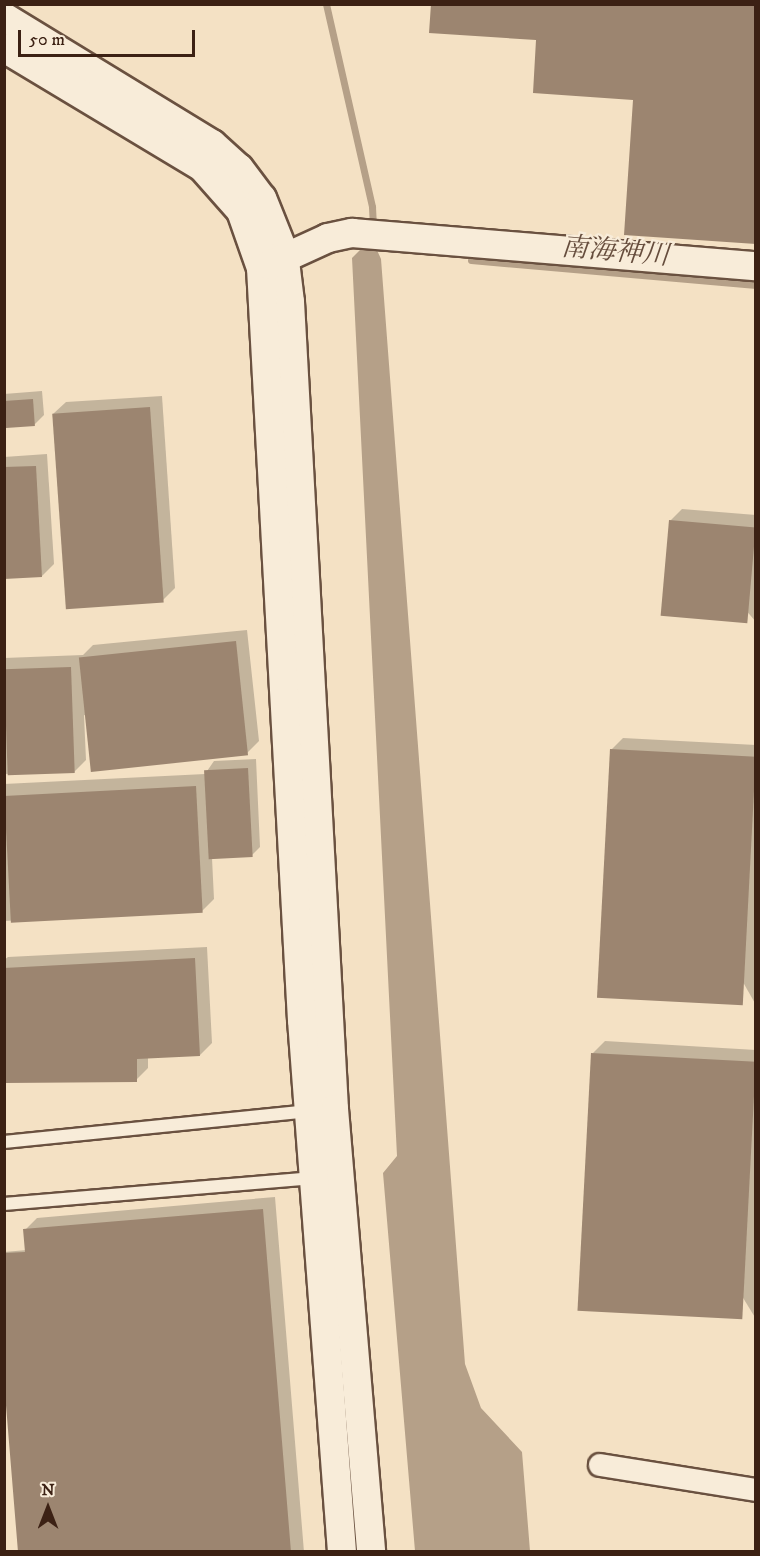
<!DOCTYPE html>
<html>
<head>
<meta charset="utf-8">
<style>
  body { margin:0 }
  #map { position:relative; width:760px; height:1556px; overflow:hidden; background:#f4e1c4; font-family:"IM FELL DW Pica","Noto Serif JP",serif }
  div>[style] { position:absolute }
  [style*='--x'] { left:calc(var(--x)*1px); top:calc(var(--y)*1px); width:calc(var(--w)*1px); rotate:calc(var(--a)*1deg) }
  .water>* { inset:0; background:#b5a088 }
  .shadow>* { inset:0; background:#0003 }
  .stream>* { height:7px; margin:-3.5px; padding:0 3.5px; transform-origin:3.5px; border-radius:3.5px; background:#b5a088 }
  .building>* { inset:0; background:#9c8570; transform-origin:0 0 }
  .roads { filter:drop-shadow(2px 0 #6a5140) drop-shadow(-2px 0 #6a5140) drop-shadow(0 2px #6a5140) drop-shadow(0 -2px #6a5140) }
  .service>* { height:12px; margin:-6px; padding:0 6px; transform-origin:6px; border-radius:6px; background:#f8ecd9 }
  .minor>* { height:22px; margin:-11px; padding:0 11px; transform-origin:11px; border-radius:11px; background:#f8ecd9 }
  .tertiary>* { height:28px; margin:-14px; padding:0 14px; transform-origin:14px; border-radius:14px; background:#f8ecd9 }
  span { translate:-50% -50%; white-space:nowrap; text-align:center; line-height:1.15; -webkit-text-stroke:4.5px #f8ecd9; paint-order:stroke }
  .water-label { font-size:27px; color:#664d3d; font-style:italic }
  .frame { position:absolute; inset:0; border:6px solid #3c2114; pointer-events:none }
  .north { position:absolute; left:18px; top:1478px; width:60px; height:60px; -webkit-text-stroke:4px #f8ecd9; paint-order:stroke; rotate:0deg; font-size:16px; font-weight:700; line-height:24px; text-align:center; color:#3c2114 }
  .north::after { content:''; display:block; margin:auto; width:21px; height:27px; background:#3c2114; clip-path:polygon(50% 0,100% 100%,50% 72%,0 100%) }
  .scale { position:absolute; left:18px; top:30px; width:177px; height:27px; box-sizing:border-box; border:3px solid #3c2114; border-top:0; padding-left:8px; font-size:18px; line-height:21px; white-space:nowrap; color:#3c2114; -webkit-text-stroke:4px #f8ecd9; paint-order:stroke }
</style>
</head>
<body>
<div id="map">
  <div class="water">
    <i style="clip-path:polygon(362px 248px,376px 248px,381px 259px,465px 1364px,481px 1408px,522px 1452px,530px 1551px,415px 1551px,383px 1173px,397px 1156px,352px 258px)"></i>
  </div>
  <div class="shadow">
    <i style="clip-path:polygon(42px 391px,44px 415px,34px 425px,4px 427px,4px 394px)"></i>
    <i style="clip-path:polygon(162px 396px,175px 588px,163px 600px,53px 414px,66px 402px)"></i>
    <i style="clip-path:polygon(47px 454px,54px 564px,42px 576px,4px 578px,4px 457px)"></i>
    <i style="clip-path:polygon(682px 509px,756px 515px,756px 622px,670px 521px)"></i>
    <i style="clip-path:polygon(247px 630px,259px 741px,247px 753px,84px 715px,86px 760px,74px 772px,4px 774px,4px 658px,83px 655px,93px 645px)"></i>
    <i style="clip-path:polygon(623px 738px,756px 745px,756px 1005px,611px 750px)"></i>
    <i style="clip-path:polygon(256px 759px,260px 847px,251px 856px,212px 858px,214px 899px,202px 911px,4px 921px,4px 784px,205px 774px,214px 761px)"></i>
    <i style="clip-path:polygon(207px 947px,212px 1043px,200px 1055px,148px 1057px,148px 1068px,136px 1080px,4px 1082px,4px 960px,8px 957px)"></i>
    <i style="clip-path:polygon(605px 1041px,756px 1050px,756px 1319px,593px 1053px)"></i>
    <i style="clip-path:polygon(275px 1197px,304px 1552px,20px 1552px,4px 1362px,4px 1252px,27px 1250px,25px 1230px,37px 1218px)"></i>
  </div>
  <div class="stream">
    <i style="--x:326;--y:4;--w:208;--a:77.2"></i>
    <i style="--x:372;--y:207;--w:21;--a:87"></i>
    <i style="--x:471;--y:260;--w:286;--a:5"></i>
  </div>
  <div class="building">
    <i style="clip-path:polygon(431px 4px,756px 4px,756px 244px,624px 235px,633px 100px,533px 93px,536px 40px,429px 33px)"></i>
    <i style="left:33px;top:399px;width:27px;height:29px;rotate:86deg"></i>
    <i style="left:150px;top:407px;width:196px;height:98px;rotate:86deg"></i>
    <i style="clip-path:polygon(36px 466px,42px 577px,4px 579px,4px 467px)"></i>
    <i style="left:669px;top:520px;width:87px;height:96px;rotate:5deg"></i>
    <i style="left:236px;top:641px;width:115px;height:158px;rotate:84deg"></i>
    <i style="left:71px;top:667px;width:106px;height:67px;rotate:88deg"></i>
    <i style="left:610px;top:749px;width:146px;height:249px;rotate:3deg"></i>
    <i style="left:248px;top:768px;width:89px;height:44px;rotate:87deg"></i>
    <i style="left:196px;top:786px;width:127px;height:192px;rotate:87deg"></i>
    <i style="clip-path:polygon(195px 958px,200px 1056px,137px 1059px,137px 1082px,4px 1083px,4px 968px)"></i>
    <i style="left:591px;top:1053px;width:165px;height:258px;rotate:3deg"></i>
    <i style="clip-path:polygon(263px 1209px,291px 1552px,18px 1552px,4px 1381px,4px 1253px,25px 1252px,23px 1229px)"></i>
  </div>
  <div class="roads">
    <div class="service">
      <i style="--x:4;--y:1142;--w:307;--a:-5.8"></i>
      <i style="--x:4;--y:1204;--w:311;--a:-4.8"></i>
    </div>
    <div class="minor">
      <i style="--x:600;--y:1465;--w:158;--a:9.1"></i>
    </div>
    <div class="tertiary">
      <i style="--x:4;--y:17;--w:244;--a:31.4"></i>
      <i style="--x:212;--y:144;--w:36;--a:42"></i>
      <i style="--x:239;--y:168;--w:38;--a:53"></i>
      <i style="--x:262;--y:198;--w:59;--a:68.2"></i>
      <i style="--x:284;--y:253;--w:49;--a:83"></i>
      <i style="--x:290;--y:302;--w:808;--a:86.88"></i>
      <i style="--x:334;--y:1109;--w:445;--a:85.2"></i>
      <i style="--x:4;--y:48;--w:231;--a:31"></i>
      <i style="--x:202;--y:167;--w:59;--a:48.4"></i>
      <i style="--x:241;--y:211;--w:60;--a:70.7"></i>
      <i style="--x:261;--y:268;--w:753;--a:86.88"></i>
      <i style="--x:302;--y:1020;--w:534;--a:85.7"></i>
      <i style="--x:269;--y:265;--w:65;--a:-24.6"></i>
      <i style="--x:328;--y:238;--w:25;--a:-12"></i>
      <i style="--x:352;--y:233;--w:405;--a:4.7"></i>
    </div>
  </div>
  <div class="water-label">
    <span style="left:615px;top:252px;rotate:5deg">南海神川</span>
  </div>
  <div class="frame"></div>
  <div class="north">N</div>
  <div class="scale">50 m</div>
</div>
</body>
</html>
